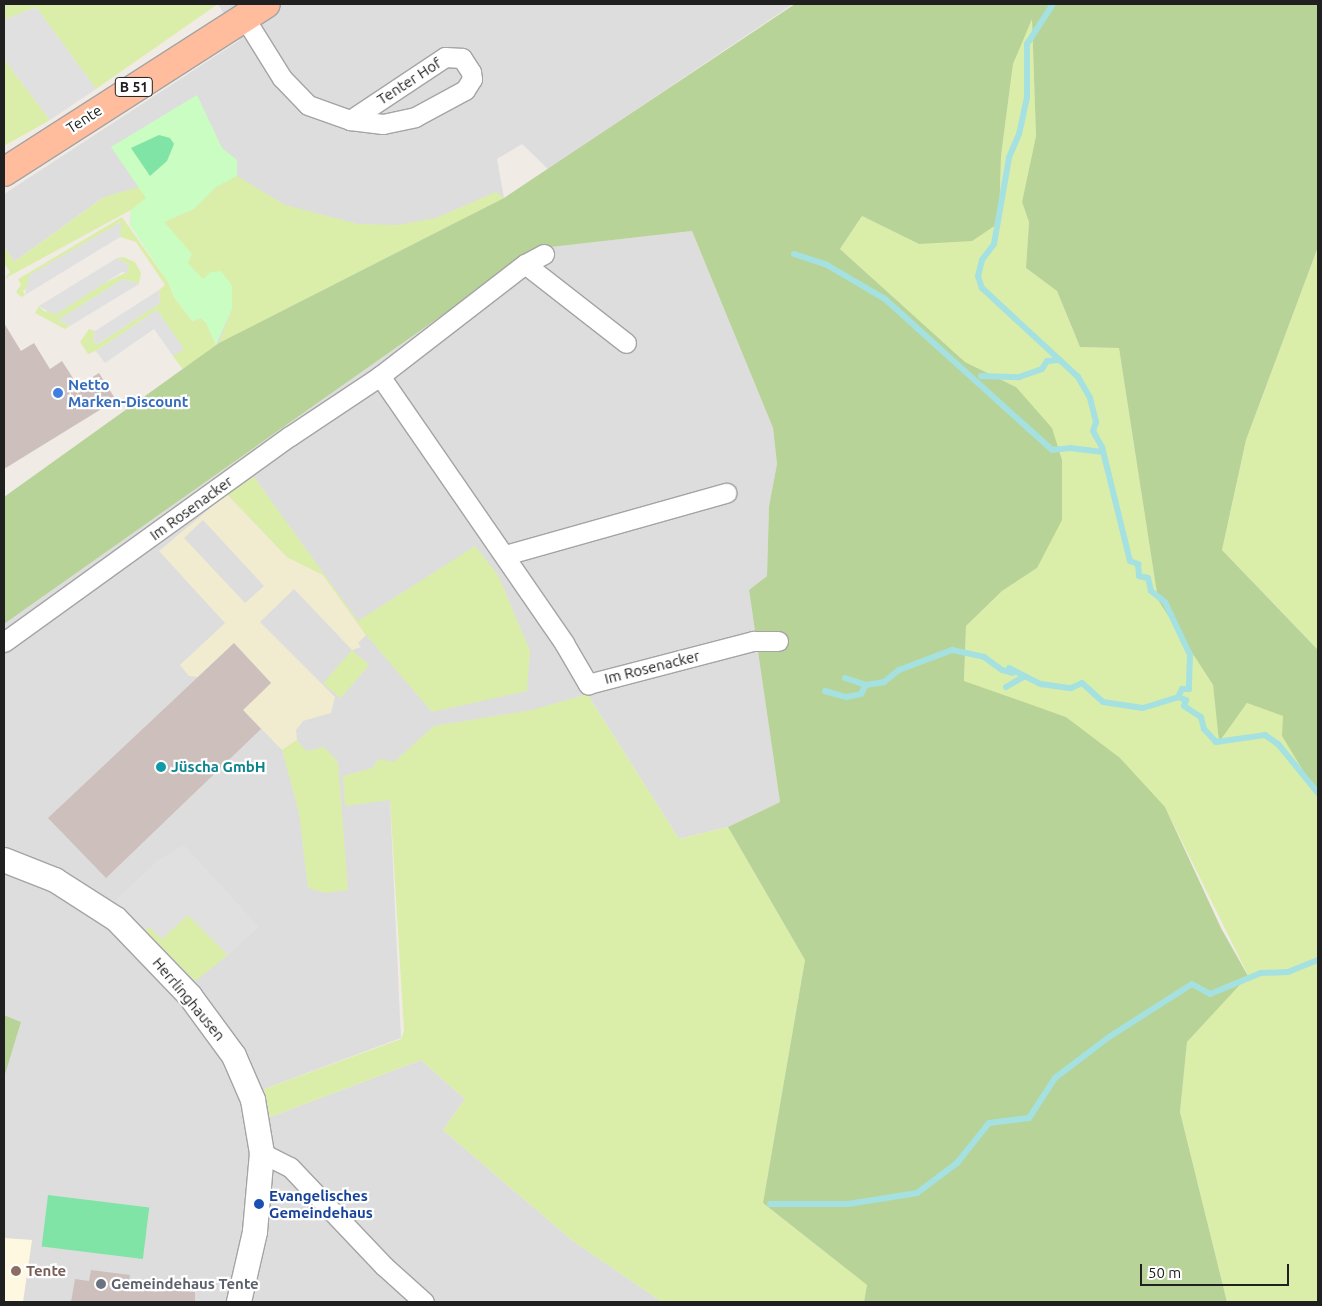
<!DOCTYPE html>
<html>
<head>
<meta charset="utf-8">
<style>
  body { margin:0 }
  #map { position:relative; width:1322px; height:1306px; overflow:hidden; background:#f1ebe6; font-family:Ubuntu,sans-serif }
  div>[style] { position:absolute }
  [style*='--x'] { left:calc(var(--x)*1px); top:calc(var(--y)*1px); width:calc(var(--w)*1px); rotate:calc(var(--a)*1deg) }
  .residential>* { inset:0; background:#dedddd }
  .education>* { inset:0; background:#fff8e1 }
  .farmland>* { inset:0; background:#f1ebd0 }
  .grass>* { inset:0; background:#dbeea9; transform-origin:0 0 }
  .forest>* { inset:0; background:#b7d398 }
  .park>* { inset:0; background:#cafdc1 }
  .pitch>* { inset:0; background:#7fe4a5; transform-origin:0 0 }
  .parking>* { inset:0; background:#e0e0e0 }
  .stream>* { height:6px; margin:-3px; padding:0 3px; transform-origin:3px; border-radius:3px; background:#a4e1e0 }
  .building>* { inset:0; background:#cdbfbc }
  .roads { filter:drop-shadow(1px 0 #a4a4a4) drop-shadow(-1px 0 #a4a4a4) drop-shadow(0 1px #a4a4a4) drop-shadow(0 -1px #a4a4a4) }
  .minor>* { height:19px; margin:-9.5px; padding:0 9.5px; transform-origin:9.5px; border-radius:9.5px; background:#fff }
  .tertiary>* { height:24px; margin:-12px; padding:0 12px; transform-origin:12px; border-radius:12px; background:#fff }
  .primary>* { height:28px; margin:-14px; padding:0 14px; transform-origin:14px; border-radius:14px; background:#ffbd9d }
  .dots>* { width:14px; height:14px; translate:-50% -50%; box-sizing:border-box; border:2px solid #fff; border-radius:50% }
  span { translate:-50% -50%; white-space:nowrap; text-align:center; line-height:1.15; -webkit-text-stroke:4.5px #fff; paint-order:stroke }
  .shield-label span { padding:1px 4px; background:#fff; border:1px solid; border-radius:4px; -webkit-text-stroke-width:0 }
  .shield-label { font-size:14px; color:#202020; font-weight:700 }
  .street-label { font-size:15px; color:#202020 }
  .shop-label { font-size:15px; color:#366cbe; font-weight:700 }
  .left { translate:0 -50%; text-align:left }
  .culture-label { font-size:15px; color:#0d838f; font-weight:700 }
  .transit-label { font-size:15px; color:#164399; font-weight:700 }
  .education-label { font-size:15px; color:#785e54; font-weight:700 }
  .worship-label { font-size:15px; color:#5b616d; font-weight:700 }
  .frame { position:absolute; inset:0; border:5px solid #202020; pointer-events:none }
  .scale { position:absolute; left:1140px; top:1264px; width:149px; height:22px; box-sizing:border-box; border:2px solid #202020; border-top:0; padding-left:6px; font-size:15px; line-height:18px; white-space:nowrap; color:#202020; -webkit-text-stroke:4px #fff; paint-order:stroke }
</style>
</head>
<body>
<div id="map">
  <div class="residential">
    <i style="clip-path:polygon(218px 4px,793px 4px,548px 169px,522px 144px,497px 159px,504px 198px,216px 345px,206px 323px,130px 225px,131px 210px,146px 198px,104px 197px,14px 262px,4px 246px,4px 194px,240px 40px)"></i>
    <i style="clip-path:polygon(692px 231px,773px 428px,777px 464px,769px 506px,767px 576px,749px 590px,780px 802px,728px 827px,679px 839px,589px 697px,390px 800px,401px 1038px,264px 1089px,270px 1117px,421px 1060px,465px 1099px,443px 1130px,573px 1241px,662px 1302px,4px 1302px,4px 1078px,21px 1022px,4px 1015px,4px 624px,512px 266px,551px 247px)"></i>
  </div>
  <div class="education">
    <i style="clip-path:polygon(4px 1238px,32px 1240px,23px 1302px,4px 1302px)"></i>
  </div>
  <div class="farmland">
    <i style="clip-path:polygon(evenodd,227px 494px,287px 557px,323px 575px,366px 635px,358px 643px,361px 647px,352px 650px,294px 589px,260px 622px,335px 697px,331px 713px,303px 721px,296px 730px,297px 740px,282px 750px,243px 710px,271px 683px,234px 644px,198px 677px,189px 676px,180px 665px,225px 623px,159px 551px,227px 494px,203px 520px,264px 586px,245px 603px,184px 538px,203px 520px)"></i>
  </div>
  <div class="grass">
    <i style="clip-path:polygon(4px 4px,218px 4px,96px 89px,36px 7px,4px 20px)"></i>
    <i style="clip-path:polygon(1032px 17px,1036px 136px,1022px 202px,1029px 222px,1026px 268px,1057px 291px,1080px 347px,1119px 348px,1158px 600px,1213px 685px,1219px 741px,1247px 703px,1284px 716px,1318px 795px,1318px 1302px,1227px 1302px,1180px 1112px,1187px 1042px,1248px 975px,1165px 807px,1066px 717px,964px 682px,966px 626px,1002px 591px,1037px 568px,1016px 387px,965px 362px,840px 249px,862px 216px,919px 244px,999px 223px,1001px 156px,1013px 64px)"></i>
    <i style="clip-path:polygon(4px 59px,50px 120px,4px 146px)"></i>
    <i style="clip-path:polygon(237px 176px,285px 205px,358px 224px,398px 225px,436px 218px,496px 192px,504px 198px,219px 343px,232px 309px,187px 263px,164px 222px,194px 209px,216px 187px)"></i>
    <i style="clip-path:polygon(139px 187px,147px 198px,131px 210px,4px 279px,10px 272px,4px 263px,4px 246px,14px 262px,104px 197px)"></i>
    <i style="clip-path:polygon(122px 217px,168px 282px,174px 297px,192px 321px,201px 318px,206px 323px,216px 345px,184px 371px,173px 356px,183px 348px,157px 310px,96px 351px,88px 354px,80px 342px,89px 329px,95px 331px,93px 341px,98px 344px,160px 303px,159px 290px,165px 285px,136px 242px,120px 237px,120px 222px,23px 291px,25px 295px,21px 297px,16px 292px,21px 285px,18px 279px)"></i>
    <i style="clip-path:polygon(1318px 247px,1318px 650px,1222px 550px,1246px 440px)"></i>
    <i style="clip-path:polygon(123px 257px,135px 262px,141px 273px,139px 284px,123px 279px,58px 320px,70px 326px,65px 329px,35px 313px,39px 306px,45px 312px,127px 272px,129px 265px,117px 258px)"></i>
    <i style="clip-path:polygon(254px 477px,358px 621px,475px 546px,498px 575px,530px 651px,527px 691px,432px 712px,366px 635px,323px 575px,287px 557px,227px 494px)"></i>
    <i style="left:352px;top:650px;width:23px;height:44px;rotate:41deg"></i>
    <i style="clip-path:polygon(592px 693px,589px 697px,679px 839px,728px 827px,805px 960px,763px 1203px,867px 1285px,864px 1302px,662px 1302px,573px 1241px,443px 1130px,465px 1099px,421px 1060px,270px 1117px,264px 1089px,401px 1039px,404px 1031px,390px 800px,345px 806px,343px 776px,372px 768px,379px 759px,394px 762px,434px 726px,532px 710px)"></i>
    <i style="clip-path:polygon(297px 740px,306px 751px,324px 747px,338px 762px,348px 890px,325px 893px,308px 888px,299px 813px,282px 750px)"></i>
    <i style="clip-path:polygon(188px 914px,228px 955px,195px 981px,145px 930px,149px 927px,162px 939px)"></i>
  </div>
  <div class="forest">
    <i style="clip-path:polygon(795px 4px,1318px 4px,1318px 247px,1246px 440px,1222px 550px,1318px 650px,1318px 795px,1282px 736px,1283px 716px,1247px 703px,1219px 742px,1213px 685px,1158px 600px,1119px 348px,1080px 347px,1057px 291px,1026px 268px,1029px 222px,1022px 202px,1036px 136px,1032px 19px,1013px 64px,1001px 156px,999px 223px,972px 241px,919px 244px,862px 216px,840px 249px,965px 362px,1016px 387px,1052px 428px,1062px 460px,1062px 520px,1037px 568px,1002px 591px,966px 626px,964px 681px,1066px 717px,1120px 758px,1165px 807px,1221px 928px,1248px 976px,1187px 1042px,1180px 1112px,1227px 1302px,864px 1302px,867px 1285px,763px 1203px,805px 960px,728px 827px,780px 802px,749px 590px,767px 576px,769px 506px,777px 464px,773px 428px,692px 231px,551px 247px,512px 266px,4px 624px,4px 497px,219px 343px,504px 198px)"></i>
    <i style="clip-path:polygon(4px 1015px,21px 1022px,4px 1078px)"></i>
  </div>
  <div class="park">
    <i style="clip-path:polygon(197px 95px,222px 148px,237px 160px,237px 176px,216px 187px,194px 209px,164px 222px,192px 254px,188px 263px,203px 279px,211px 272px,221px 271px,232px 286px,232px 309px,216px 345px,206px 323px,201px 318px,192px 321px,174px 297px,168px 282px,130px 225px,131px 210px,146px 198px,111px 147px)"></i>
  </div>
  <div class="pitch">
    <i style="clip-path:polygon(159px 135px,170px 138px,174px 144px,167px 161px,150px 176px,131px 148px)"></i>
    <i style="left:48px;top:1195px;width:102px;height:52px;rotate:7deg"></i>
  </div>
  <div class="parking">
    <i style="clip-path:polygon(36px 7px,96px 89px,50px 120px,4px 59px,4px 20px)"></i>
    <i style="clip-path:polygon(121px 222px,120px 237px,25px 295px,29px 275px)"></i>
    <i style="clip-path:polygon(117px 258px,129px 265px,127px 273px,122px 272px,55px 315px,39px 306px)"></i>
    <i style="clip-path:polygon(123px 279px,139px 284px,70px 326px,58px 320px)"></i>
    <i style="clip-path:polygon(159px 290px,160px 303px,98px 344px,93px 341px,95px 331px)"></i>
    <i style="clip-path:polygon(157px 310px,184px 349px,173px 356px,154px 329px,105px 363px,96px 351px)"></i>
    <i style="clip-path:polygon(184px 845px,259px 927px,228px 955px,188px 915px,162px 939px,149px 927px,145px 930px,115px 901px,158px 860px)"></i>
  </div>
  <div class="stream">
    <i style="--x:1053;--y:4;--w:48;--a:123"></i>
    <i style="--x:1027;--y:44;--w:53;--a:90"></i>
    <i style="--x:1027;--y:97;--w:38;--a:102"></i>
    <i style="--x:1019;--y:134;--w:26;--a:113"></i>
    <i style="--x:1009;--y:158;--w:87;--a:99.9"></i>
    <i style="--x:994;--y:244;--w:20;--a:127"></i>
    <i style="--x:982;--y:260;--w:16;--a:104"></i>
    <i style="--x:978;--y:276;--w:13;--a:72"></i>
    <i style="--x:982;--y:288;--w:131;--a:42.8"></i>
    <i style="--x:1078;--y:377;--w:24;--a:60"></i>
    <i style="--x:1090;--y:398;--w:25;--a:76"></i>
    <i style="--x:1096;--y:422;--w:9;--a:108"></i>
    <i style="--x:1093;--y:431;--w:18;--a:61"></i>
    <i style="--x:1102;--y:447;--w:117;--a:76.2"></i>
    <i style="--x:1130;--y:561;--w:9;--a:21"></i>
    <i style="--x:1138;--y:564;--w:12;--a:85"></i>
    <i style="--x:1139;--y:576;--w:9;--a:13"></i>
    <i style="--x:1148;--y:578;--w:13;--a:77"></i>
    <i style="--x:1151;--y:591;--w:18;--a:38"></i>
    <i style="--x:1165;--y:602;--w:59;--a:64.7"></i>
    <i style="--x:1190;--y:655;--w:34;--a:92"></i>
    <i style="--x:1189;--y:689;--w:7;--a:180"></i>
    <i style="--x:1182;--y:689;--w:9;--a:117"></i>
    <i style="--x:794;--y:254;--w:35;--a:18"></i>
    <i style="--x:827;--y:265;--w:67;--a:30.4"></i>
    <i style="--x:885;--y:299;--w:225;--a:42.1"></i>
    <i style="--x:1052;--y:450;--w:18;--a:-6"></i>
    <i style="--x:1070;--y:448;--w:33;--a:7"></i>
    <i style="--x:981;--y:376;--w:38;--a:2"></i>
    <i style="--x:1019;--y:377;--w:24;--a:-19"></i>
    <i style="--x:1042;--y:369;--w:9;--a:-58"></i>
    <i style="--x:1047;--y:361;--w:12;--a:-5"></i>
    <i style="--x:1009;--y:668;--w:36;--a:27"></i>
    <i style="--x:1041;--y:684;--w:30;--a:8"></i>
    <i style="--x:1071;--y:688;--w:12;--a:-24"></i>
    <i style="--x:1082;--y:683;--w:28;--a:42"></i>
    <i style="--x:1103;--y:702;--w:40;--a:8.5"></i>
    <i style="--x:1143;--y:708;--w:37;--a:-17"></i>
    <i style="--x:1178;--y:697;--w:9;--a:21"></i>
    <i style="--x:1186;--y:700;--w:6;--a:108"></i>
    <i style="--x:1184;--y:706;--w:20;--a:33"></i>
    <i style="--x:1201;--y:717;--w:12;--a:76"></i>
    <i style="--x:1204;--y:729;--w:18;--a:47"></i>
    <i style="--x:1216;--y:742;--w:49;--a:-8.1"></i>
    <i style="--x:1265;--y:735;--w:16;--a:35"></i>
    <i style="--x:1278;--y:744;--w:63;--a:50.8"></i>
    <i style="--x:845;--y:678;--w:22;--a:18"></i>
    <i style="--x:866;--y:685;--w:18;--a:-9"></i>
    <i style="--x:884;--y:682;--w:19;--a:-39"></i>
    <i style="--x:899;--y:670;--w:57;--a:-20.7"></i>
    <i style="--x:952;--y:650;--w:33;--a:12"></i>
    <i style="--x:984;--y:657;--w:22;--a:36"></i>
    <i style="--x:1002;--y:670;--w:11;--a:15"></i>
    <i style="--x:1006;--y:687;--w:20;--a:-30"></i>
    <i style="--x:825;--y:691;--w:22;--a:16"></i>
    <i style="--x:846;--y:697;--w:15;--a:-11"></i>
    <i style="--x:861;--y:694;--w:10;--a:-61"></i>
    <i style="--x:770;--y:1204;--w:78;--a:0"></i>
    <i style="--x:848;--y:1204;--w:70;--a:-9.1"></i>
    <i style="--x:917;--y:1193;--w:50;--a:-36.9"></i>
    <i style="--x:957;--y:1163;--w:51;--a:-51.3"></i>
    <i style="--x:989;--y:1123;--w:40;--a:-7.1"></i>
    <i style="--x:1029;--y:1118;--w:48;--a:-57"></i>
    <i style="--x:1055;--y:1078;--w:68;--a:-37.2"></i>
    <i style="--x:1109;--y:1037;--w:98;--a:-32.6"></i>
    <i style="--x:1192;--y:984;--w:21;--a:29"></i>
    <i style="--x:1210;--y:994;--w:55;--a:-22.4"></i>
    <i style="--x:1261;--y:973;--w:27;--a:-2"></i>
    <i style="--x:1288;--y:972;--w:32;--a:-22"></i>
  </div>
  <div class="building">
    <i style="clip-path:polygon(4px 323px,21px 351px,34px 343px,50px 369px,62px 361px,78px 386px,99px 373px,116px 400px,4px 469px)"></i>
    <i style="clip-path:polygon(234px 643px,271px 683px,243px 710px,261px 729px,106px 878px,48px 818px)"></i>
    <i style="clip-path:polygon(91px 1270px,130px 1275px,129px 1283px,195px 1292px,195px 1302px,71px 1302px,75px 1279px,89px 1281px)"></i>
  </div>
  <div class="roads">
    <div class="minor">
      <i style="--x:244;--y:17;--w:72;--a:58.1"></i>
      <i style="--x:282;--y:78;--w:37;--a:46"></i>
      <i style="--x:308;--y:105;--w:45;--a:19.7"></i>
      <i style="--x:350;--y:120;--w:33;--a:7"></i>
      <i style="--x:383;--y:124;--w:33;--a:-12"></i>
      <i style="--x:415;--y:117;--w:57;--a:-28.4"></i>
      <i style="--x:465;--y:90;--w:13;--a:-58"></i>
      <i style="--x:472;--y:79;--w:7;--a:-98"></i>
      <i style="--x:471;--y:72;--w:17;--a:-123"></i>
      <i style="--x:462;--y:58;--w:17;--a:-177"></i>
      <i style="--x:445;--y:57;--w:114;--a:146.4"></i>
      <i style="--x:544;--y:254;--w:21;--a:152"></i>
      <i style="--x:525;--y:264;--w:128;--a:38"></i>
      <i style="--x:380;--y:376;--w:324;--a:55.4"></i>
      <i style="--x:564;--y:643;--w:48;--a:59.7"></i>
      <i style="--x:588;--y:684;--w:171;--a:-14.6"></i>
      <i style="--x:753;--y:641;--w:25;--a:0"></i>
      <i style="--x:505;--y:555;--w:230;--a:-15.7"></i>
      <i style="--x:4;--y:642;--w:352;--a:-35.8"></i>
      <i style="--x:290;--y:436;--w:108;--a:-33.7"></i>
      <i style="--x:380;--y:376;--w:183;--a:-37.7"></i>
      <i style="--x:262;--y:1153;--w:31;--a:27"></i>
      <i style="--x:290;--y:1167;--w:137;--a:46.5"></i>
      <i style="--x:384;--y:1266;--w:54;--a:42"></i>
    </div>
    <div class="tertiary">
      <i style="--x:4;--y:860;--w:55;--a:21.4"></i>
      <i style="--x:55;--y:880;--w:72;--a:32.6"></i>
      <i style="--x:116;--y:919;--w:107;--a:46.1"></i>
      <i style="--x:190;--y:996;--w:74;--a:53.7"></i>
      <i style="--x:234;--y:1056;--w:48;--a:66.6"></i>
      <i style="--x:253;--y:1100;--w:54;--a:80.4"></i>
      <i style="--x:262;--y:1153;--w:79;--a:95.1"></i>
      <i style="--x:255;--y:1232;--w:72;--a:102.9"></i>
    </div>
    <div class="primary">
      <i style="--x:4;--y:172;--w:311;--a:-32.7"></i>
    </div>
  </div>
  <div class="dots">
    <i style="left:58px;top:393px;background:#3f7fe0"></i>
    <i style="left:161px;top:767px;background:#0f9aa8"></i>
    <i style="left:259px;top:1204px;background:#1a4fb4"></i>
    <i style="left:16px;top:1271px;background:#8d6e63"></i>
    <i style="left:101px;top:1284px;background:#6b7280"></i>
  </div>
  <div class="shield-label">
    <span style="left:134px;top:87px">B 51</span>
  </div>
  <div class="street-label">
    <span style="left:409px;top:81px;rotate:-33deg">Tenter Hof</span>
    <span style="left:84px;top:119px;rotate:-33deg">Tente</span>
    <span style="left:191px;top:508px;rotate:-36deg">Im Rosenacker</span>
    <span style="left:652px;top:667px;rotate:-14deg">Im Rosenacker</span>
    <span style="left:189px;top:999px;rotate:50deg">Herrlinghausen</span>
  </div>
  <div class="shop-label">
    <span class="left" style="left:68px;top:393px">Netto<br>Marken-Discount</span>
  </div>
  <div class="culture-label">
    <span class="left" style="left:171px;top:767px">Jüscha GmbH</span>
  </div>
  <div class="transit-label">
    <span class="left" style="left:269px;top:1204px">Evangelisches<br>Gemeindehaus</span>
  </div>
  <div class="education-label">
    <span class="left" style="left:26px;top:1271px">Tente</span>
  </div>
  <div class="worship-label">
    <span class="left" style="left:111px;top:1284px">Gemeindehaus Tente</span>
  </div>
  <div class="frame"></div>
  <div class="scale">50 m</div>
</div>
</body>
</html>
